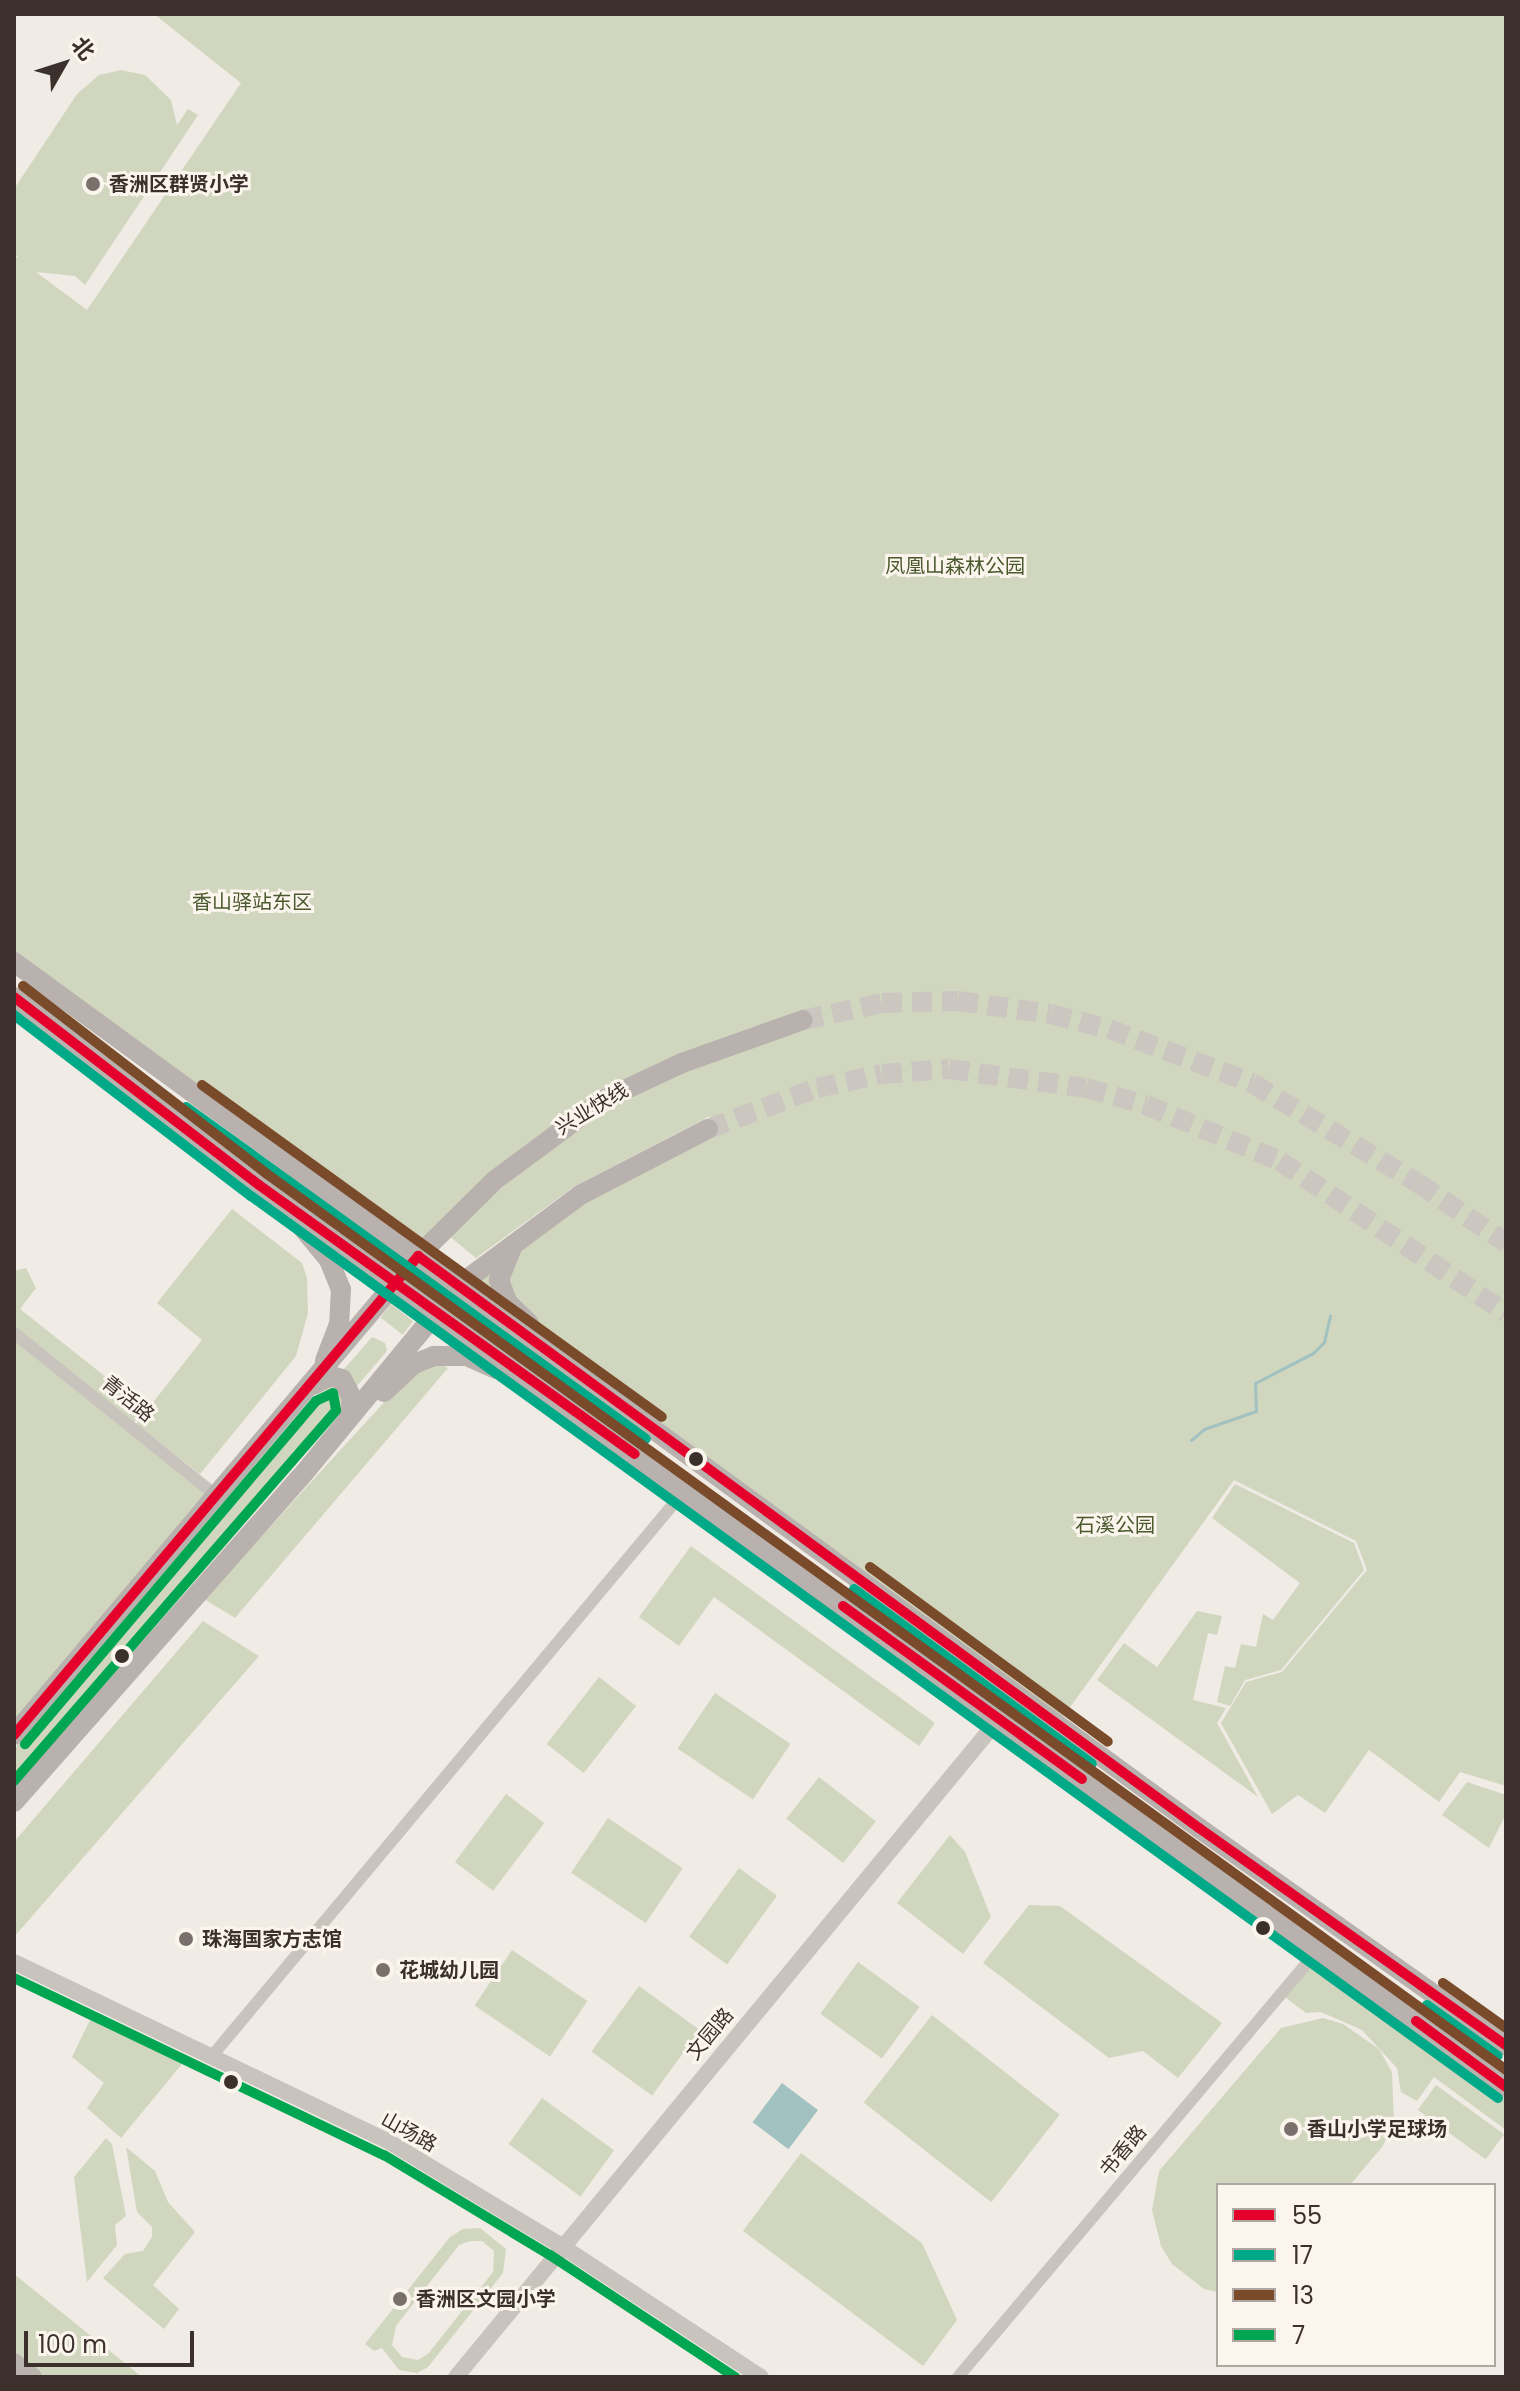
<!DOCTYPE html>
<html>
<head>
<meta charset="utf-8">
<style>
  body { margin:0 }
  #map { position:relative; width:1520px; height:2391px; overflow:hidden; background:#f0ebe5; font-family:Poppins,"Noto Sans SC",sans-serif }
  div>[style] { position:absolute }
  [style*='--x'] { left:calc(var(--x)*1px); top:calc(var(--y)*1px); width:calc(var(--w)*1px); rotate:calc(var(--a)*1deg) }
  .green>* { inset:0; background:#d1d6bf; transform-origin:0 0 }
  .water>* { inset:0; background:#a1c2c1; transform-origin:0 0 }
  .stream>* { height:3px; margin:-1.5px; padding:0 1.5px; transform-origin:1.5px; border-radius:1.5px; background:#a1c2c1 }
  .primary-tunnel>* { height:20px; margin-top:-10px; transform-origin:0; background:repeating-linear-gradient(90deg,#ccc6c0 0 20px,transparent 0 30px) }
  .minor>* { height:12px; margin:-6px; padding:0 6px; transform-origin:6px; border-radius:6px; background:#c9c3be }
  .tertiary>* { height:16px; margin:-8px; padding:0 8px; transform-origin:8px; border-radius:8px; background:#c9c3be }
  .secondary>* { height:18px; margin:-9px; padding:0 9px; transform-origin:9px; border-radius:9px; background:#bab3ae }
  .primary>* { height:20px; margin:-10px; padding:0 10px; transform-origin:10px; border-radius:10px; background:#b8b1ad }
  .bus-1>* { height:10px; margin:-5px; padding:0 5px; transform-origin:5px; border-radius:5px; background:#e4002b }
  .bus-2>* { height:10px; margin:-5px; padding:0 5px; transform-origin:5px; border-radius:5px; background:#0a8 }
  .bus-3>* { height:10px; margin:-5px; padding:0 5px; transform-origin:5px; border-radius:5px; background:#7a4b2a }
  .bus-4>* { height:10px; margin:-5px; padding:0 5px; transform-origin:5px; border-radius:5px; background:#00a651 }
  .dots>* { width:22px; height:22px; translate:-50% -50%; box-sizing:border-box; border:4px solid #fbf5ee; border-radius:50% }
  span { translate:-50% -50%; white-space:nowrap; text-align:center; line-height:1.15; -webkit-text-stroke:6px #fbf5ee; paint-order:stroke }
  .poi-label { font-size:20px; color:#3b302b; font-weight:700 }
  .left { translate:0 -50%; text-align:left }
  .park-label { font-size:20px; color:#4a5a2e }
  .street-label { font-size:20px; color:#3b302b }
  .frame { position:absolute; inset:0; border:16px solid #3b302b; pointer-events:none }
  .legend { position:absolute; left:1216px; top:2183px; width:280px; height:184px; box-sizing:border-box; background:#fbf5ee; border:2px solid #aea6a0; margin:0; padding:10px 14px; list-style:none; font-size:24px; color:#3b302b }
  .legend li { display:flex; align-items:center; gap:16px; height:40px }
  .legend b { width:40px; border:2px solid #aea6a0 }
  .north { position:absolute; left:24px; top:24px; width:80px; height:80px; -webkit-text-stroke:6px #fbf5ee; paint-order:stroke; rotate:51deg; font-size:22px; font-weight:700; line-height:32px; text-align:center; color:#3b302b }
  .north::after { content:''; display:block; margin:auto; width:28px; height:36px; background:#3b302b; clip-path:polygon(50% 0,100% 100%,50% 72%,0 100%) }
  .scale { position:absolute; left:24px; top:2331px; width:170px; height:36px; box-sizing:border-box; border:4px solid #3b302b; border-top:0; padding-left:10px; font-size:24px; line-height:28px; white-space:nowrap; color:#3b302b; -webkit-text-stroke:6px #fbf5ee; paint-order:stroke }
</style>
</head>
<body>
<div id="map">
  <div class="green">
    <i style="clip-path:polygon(154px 14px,1506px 14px,1506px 1786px,1460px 1772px,1439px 1802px,1369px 1750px,1325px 1813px,1298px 1795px,1272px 1814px,1221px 1723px,1246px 1682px,1282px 1672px,1367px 1570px,1356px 1541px,1234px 1480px,1060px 1721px,459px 1285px,479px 1267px,708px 1129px,710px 1116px,575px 1186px,476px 1258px,448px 1235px,532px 1162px,629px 1097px,593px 1105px,418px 1256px,14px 962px,14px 256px,19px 258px,14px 253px,14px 189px,77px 94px,99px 75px,121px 70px,145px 75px,171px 100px,177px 125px,188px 109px,198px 115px,85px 285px,75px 276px,36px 272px,87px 310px,241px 83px)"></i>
    <i style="clip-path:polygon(232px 1209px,302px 1263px,307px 1278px,308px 1313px,296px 1356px,200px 1474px,136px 1424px,202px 1340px,157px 1303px)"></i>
    <i style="clip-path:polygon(26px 1268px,36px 1288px,20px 1309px,145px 1408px,132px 1425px,14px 1330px,14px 1271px)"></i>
    <i style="left:391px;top:1304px;width:28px;height:17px;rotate:38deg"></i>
    <i style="clip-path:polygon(14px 1334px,218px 1497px,14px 1731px)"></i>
    <i style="clip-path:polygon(372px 1337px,385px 1343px,387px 1351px,14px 1785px,14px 1749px)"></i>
    <i style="clip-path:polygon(436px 1362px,448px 1368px,235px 1618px,204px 1599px,410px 1374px)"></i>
    <i style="clip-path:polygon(1235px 1484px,1354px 1543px,1364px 1570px,1281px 1670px,1245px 1680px,1230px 1706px,1217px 1702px,1225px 1666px,1235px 1668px,1241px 1644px,1256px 1647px,1263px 1614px,1273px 1620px,1300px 1583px,1212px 1518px)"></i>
    <i style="clip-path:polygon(691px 1546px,935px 1723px,919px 1746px,714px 1597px,679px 1646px,639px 1617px)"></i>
    <i style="clip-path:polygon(1197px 1611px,1222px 1616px,1217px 1635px,1208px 1633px,1193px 1700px,1226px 1708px,1217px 1723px,1258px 1797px,1097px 1680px,1124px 1643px,1157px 1667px)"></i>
    <i style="clip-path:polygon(203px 1621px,259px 1656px,14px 1937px,14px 1842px)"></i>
    <i style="left:599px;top:1677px;width:47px;height:85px;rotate:38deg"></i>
    <i style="left:715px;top:1693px;width:91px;height:67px;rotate:34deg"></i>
    <i style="left:819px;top:1777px;width:72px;height:53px;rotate:38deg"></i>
    <i style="clip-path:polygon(1467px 1782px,1506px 1795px,1506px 1814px,1489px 1848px,1442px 1815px)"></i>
    <i style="left:506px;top:1794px;width:48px;height:85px;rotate:37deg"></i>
    <i style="left:608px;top:1818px;width:90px;height:66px;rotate:34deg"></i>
    <i style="clip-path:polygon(950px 1835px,965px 1852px,991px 1917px,963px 1954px,897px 1903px)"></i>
    <i style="left:739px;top:1868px;width:47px;height:85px;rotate:36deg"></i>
    <i style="clip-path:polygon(1029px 1905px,1060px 1906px,1222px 2023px,1178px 2078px,1143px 2051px,1109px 2058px,983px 1963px)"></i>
    <i style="left:512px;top:1950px;width:91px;height:67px;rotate:34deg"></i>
    <i style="clip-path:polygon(1318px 1957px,1506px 2093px,1506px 2130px,1434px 2077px,1417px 2101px,1401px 2092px,1397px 2068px,1362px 2030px,1321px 2012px,1306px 2013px,1285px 1997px)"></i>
    <i style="left:858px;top:1962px;width:76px;height:64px;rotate:36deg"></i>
    <i style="left:639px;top:1986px;width:75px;height:81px;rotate:36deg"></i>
    <i style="left:932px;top:2015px;width:162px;height:111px;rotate:38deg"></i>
    <i style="clip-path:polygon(1323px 2018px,1343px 2024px,1379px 2049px,1392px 2072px,1394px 2124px,1382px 2147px,1350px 2185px,1218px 2185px,1218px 2292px,1204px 2289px,1172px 2264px,1161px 2246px,1152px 2210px,1159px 2171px,1281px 2028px)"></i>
    <i style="clip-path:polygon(90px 2020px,182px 2064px,121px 2138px,87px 2108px,104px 2083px,72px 2057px)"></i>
    <i style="left:1436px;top:2085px;width:84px;height:31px;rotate:36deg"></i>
    <i style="left:542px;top:2098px;width:89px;height:57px;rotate:36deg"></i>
    <i style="clip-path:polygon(106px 2138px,112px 2144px,126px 2216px,115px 2225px,117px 2245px,87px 2282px,74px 2177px)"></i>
    <i style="clip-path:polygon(126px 2147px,155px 2171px,168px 2202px,195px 2232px,153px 2285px,179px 2309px,164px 2329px,103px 2278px,125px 2254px,143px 2251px,152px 2237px,152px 2227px,137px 2212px)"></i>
    <i style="clip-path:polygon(801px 2153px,922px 2243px,957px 2320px,923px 2366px,743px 2231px)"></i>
    <i style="clip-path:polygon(evenodd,480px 2228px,506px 2249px,503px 2273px,428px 2367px,417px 2373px,399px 2370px,382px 2348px,374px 2351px,365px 2344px,450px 2237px,463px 2229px,480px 2228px,470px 2241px,482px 2241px,494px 2251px,493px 2272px,428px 2354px,418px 2360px,402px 2357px,392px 2345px,396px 2326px,459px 2245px,470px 2241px)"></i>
    <i style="clip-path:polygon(14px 2274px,142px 2377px,43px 2377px,14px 2354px)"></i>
  </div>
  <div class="water">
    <i style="left:782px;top:2083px;width:45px;height:49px;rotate:37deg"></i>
  </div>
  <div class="stream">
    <i style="--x:1191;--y:1440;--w:17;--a:-40"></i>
    <i style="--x:1204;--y:1429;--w:55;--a:-19.1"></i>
    <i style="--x:1256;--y:1411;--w:28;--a:-92"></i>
    <i style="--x:1255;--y:1383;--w:65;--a:-27.3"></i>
    <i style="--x:1313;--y:1353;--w:16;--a:-45"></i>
    <i style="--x:1324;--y:1342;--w:27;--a:-77"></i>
  </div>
  <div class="primary-tunnel">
    <i style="--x:803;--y:1020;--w:81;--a:-12.1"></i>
    <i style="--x:882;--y:1003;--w:76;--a:-1.5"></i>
    <i style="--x:958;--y:1001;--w:94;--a:8"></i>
    <i style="--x:1051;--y:1014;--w:60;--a:14.5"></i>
    <i style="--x:1109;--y:1029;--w:153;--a:20.7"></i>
    <i style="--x:1252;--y:1083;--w:194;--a:31.1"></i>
    <i style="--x:1418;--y:1183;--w:107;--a:34.3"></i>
    <i style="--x:708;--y:1129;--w:116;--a:-20.6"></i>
    <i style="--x:817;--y:1088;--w:66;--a:-12.2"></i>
    <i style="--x:882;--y:1074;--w:67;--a:-4.3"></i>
    <i style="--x:949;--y:1069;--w:138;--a:7.9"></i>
    <i style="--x:1086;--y:1088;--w:62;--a:15.8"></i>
    <i style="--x:1146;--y:1105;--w:145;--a:22.7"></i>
    <i style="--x:1280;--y:1161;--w:272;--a:33.9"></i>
  </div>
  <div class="minor">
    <i style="--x:14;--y:1333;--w:262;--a:38.8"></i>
    <i style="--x:212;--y:2056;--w:738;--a:-50.11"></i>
    <i style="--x:958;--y:2377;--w:559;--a:-49.87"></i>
  </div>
  <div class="tertiary">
    <i style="--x:14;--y:1962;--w:418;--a:25.6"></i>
    <i style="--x:391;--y:2143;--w:194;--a:31.1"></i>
    <i style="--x:557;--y:2243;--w:244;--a:33.3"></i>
    <i style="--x:456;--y:2377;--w:852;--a:-50.48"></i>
  </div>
  <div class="secondary">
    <i style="--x:14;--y:2362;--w:24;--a:38"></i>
  </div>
  <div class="primary">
    <i style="--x:14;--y:962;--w:1468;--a:36.16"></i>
    <i style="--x:1199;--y:1828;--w:376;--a:35.3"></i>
    <i style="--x:14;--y:997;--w:309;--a:37.5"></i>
    <i style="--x:259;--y:1185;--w:1539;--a:35.88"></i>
    <i style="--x:302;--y:1227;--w:43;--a:50.7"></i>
    <i style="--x:329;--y:1260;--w:31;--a:68"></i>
    <i style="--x:341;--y:1289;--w:35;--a:93"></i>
    <i style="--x:339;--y:1324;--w:39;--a:111"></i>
    <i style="--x:513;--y:1245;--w:38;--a:112"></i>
    <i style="--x:499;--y:1280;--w:25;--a:69"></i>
    <i style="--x:508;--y:1303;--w:29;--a:44"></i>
    <i style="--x:313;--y:1385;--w:20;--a:-27"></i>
    <i style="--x:331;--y:1376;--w:11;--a:15"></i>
    <i style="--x:342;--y:1379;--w:21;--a:62"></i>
    <i style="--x:352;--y:1398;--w:18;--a:99"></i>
    <i style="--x:384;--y:1392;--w:41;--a:-43"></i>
    <i style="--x:414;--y:1364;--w:22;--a:-22"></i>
    <i style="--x:434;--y:1356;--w:33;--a:0"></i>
    <i style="--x:467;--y:1356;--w:32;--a:24"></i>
    <i style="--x:14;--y:1735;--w:627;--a:-49.85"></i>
    <i style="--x:418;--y:1256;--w:108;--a:-44.6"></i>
    <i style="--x:495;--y:1180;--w:134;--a:-36.5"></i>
    <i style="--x:603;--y:1100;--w:87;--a:-25.1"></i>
    <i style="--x:682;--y:1063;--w:128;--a:-19.6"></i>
    <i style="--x:14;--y:1802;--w:432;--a:-48.6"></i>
    <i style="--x:300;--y:1478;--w:250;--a:-50.5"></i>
    <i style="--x:459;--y:1285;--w:151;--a:-36.6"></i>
    <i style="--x:580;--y:1195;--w:144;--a:-27.3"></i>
  </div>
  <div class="bus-1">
    <i style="--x:14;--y:997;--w:309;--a:37.5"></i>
    <i style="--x:259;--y:1185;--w:462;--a:35.6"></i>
    <i style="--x:843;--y:1606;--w:295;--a:35.9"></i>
    <i style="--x:14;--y:1735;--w:627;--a:-49.85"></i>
    <i style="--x:418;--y:1256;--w:968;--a:36.22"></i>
    <i style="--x:1199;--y:1828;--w:376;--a:35.3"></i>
    <i style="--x:1416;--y:2021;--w:112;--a:36.3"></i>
  </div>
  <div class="bus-2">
    <i style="--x:14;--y:1015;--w:298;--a:37.4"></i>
    <i style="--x:251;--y:1196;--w:1539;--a:35.88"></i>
    <i style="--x:186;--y:1107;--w:567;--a:35.82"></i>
    <i style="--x:854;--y:1589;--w:295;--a:36.3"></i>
    <i style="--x:1427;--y:2005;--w:87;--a:35.7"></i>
  </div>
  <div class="bus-3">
    <i style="--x:23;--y:986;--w:308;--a:37.6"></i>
    <i style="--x:267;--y:1174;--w:1529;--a:35.87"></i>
    <i style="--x:202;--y:1085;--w:567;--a:35.82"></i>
    <i style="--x:870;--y:1567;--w:295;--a:36.3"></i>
    <i style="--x:1443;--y:1983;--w:77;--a:35.5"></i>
  </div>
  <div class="bus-4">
    <i style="--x:14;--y:1781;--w:491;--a:-49"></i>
    <i style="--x:336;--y:1410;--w:17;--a:-100"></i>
    <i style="--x:333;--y:1393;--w:19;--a:155"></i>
    <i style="--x:316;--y:1401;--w:450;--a:130.3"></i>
    <i style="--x:14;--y:1978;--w:410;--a:25.6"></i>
    <i style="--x:384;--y:2155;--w:194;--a:31.1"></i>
    <i style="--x:550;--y:2255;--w:222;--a:33.4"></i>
  </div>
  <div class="dots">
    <i style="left:93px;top:184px;background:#7a716c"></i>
    <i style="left:696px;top:1459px;background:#3b302b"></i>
    <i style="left:122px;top:1656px;background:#3b302b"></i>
    <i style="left:1263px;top:1928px;background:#3b302b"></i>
    <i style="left:186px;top:1939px;background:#7a716c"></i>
    <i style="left:383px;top:1970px;background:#7a716c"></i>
    <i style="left:231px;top:2082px;background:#3b302b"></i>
    <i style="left:1291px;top:2129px;background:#7a716c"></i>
    <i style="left:400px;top:2299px;background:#7a716c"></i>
  </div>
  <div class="poi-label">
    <span class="left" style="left:109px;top:184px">香洲区群贤小学</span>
    <span class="left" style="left:202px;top:1939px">珠海国家方志馆</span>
    <span class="left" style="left:399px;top:1970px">花城幼儿园</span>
    <span class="left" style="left:1307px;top:2129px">香山小学足球场</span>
    <span class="left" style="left:416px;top:2299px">香洲区文园小学</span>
  </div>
  <div class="park-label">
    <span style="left:955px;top:566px">凤凰山森林公园</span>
    <span style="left:252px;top:902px">香山驿站东区</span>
    <span style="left:1115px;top:1525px">石溪公园</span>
  </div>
  <div class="street-label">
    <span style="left:592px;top:1109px;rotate:-31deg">兴业快线</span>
    <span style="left:128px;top:1399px;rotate:39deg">青活路</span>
    <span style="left:710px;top:2034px;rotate:-50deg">文园路</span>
    <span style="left:409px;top:2132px;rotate:29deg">山场路</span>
    <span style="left:1123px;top:2151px;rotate:-50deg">书香路</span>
  </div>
  <div class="frame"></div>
  <ul class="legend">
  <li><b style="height:10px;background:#e4002b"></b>55</li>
  <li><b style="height:10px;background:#0a8"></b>17</li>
  <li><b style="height:10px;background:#7a4b2a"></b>13</li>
  <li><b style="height:10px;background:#00a651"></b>7</li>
  </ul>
  <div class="north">北</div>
  <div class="scale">100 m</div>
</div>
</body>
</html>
